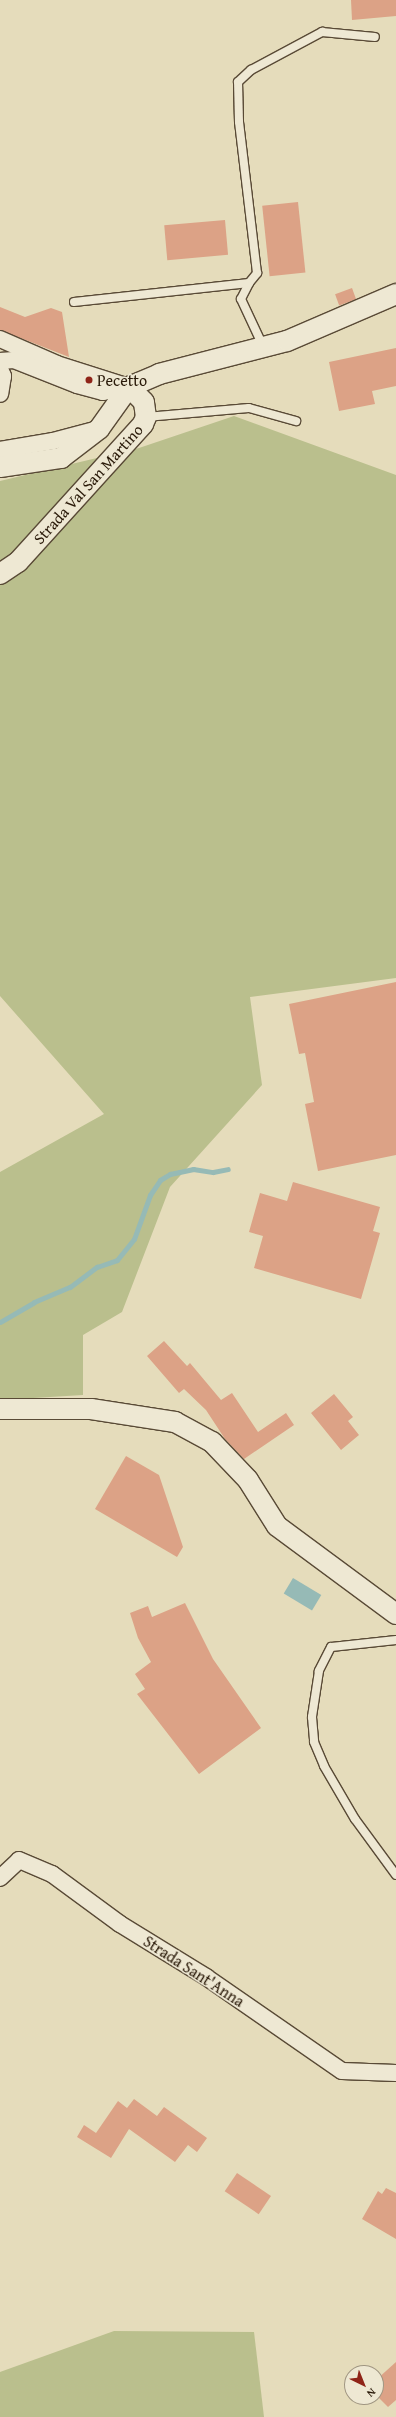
<!DOCTYPE html>
<html>
<head>
<meta charset="utf-8">
<style>
  body { margin:0 }
  #map { position:relative; width:396px; height:2417px; overflow:hidden; background:#e5dcbb; font-family:"Gentium Book Plus",serif }
  div>[style] { position:absolute }
  [style*='--x'] { left:calc(var(--x)*1px); top:calc(var(--y)*1px); width:calc(var(--w)*1px); rotate:calc(var(--a)*1deg) }
  .green>* { inset:0; background:#babf8d }
  .water>* { inset:0; background:#96bab6; transform-origin:0 0 }
  .stream>* { height:5px; margin:-2.5px; padding:0 2.5px; transform-origin:2.5px; border-radius:2.5px; background:#96bab6 }
  .building>* { inset:0; background:#dca286; transform-origin:0 0 }
  .roads { filter:drop-shadow(1px 0 #594a36) drop-shadow(-1px 0 #594a36) drop-shadow(0 1px #594a36) drop-shadow(0 -1px #594a36) }
  .service>* { height:8px; margin:-4px; padding:0 4px; transform-origin:4px; border-radius:4px; background:#eee8d3 }
  .minor>* { height:16px; margin:-8px; padding:0 8px; transform-origin:8px; border-radius:8px; background:#eee8d3 }
  .tertiary>* { height:20px; margin:-10px; padding:0 10px; transform-origin:10px; border-radius:10px; background:#eee8d3 }
  .dots>* { width:11px; height:11px; translate:-50% -50%; box-sizing:border-box; border:2px solid #eee8d3; border-radius:50% }
  span { translate:-50% -50%; white-space:nowrap; text-align:center; line-height:1.15; -webkit-text-stroke:3px #eee8d3; paint-order:stroke }
  .poi-label { font-size:16px; color:#2a1a09 }
  .left { translate:0 -50%; text-align:left }
  .street-label { font-size:16px; color:#2a1a09 }
  .north { position:absolute; left:344px; top:2365px; width:40px; height:40px; box-sizing:border-box; background:#eee8d3; border:1px solid #a09682; border-radius:50%; rotate:137deg; font-size:11px; font-weight:700; line-height:16px; text-align:center; color:#2a1a09 }
  .north::after { content:''; display:block; margin:auto; width:14px; height:18px; background:#8f2418; clip-path:polygon(50% 0,100% 100%,50% 72%,0 100%) }
</style>
</head>
<body>
<div id="map">
  <div class="green">
    <i style="clip-path:polygon(234px 416px,396px 475px,396px 978px,250px 997px,262px 1085px,170px 1187px,122px 1312px,83px 1335px,83px 1395px,0 1400px,0 1172px,104px 1114px,0 996px,0 481px,139px 448px)"></i>
    <i style="clip-path:polygon(114px 2331px,254px 2332px,264px 2417px,0 2417px,0 2372px)"></i>
  </div>
  <div class="water">
    <i style="left:293px;top:1578px;width:33px;height:18px;rotate:31deg"></i>
  </div>
  <div class="stream">
    <i style="--x:0;--y:1322;--w:39;--a:-30"></i>
    <i style="--x:34;--y:1302;--w:39;--a:-23"></i>
    <i style="--x:70;--y:1287;--w:34;--a:-37"></i>
    <i style="--x:97;--y:1267;--w:21;--a:-19"></i>
    <i style="--x:117;--y:1260;--w:27;--a:-51"></i>
    <i style="--x:134;--y:1239;--w:47;--a:-70"></i>
    <i style="--x:150;--y:1195;--w:18;--a:-56"></i>
    <i style="--x:160;--y:1180;--w:12;--a:-31"></i>
    <i style="--x:170;--y:1174;--w:24;--a:-12"></i>
    <i style="--x:193;--y:1169;--w:20;--a:9"></i>
    <i style="--x:213;--y:1172;--w:15;--a:-11"></i>
  </div>
  <div class="building">
    <i style="clip-path:polygon(351px 0,396px 0,396px 16px,352px 20px)"></i>
    <i style="left:298px;top:202px;width:71px;height:36px;rotate:84deg"></i>
    <i style="left:225px;top:220px;width:35px;height:61px;rotate:85deg"></i>
    <i style="left:352px;top:288px;width:12px;height:18px;rotate:70deg"></i>
    <i style="clip-path:polygon(0 307px,25px 317px,51px 308px,62px 312px,69px 357px,0 330px)"></i>
    <i style="clip-path:polygon(396px 348px,396px 386px,372px 391px,375px 404px,339px 411px,329px 362px)"></i>
    <i style="clip-path:polygon(396px 982px,396px 1155px,318px 1171px,305px 1104px,314px 1102px,305px 1053px,299px 1054px,289px 1004px)"></i>
    <i style="clip-path:polygon(293px 1182px,380px 1207px,373px 1231px,380px 1233px,361px 1299px,254px 1268px,263px 1236px,249px 1232px,260px 1193px,287px 1201px)"></i>
    <i style="clip-path:polygon(164px 1341px,187px 1366px,190px 1363px,221px 1400px,232px 1393px,258px 1432px,286px 1413px,294px 1425px,244px 1459px,225px 1439px,206px 1410px,184px 1389px,179px 1393px,147px 1356px)"></i>
    <i style="clip-path:polygon(334px 1394px,353px 1417px,348px 1421px,359px 1435px,341px 1450px,311px 1413px)"></i>
    <i style="clip-path:polygon(126px 1456px,159px 1475px,183px 1547px,177px 1557px,95px 1509px)"></i>
    <i style="clip-path:polygon(185px 1603px,213px 1659px,261px 1728px,199px 1774px,137px 1694px,145px 1689px,135px 1674px,151px 1662px,138px 1638px,130px 1613px,148px 1606px,152px 1617px)"></i>
    <i style="clip-path:polygon(134px 2099px,157px 2116px,164px 2107px,207px 2138px,197px 2152px,188px 2145px,175px 2162px,129px 2129px,111px 2158px,77px 2137px,84px 2125px,96px 2133px,118px 2101px,127px 2108px)"></i>
    <i style="left:237px;top:2173px;width:41px;height:22px;rotate:34deg"></i>
    <i style="clip-path:polygon(386px 2188px,396px 2193px,396px 2239px,362px 2219px,378px 2191px,382px 2194px)"></i>
    <i style="clip-path:polygon(396px 2362px,396px 2400px,388px 2407px,376px 2395px,376px 2380px)"></i>
  </div>
  <div class="roads">
    <div class="service">
      <i style="--x:74;--y:302;--w:176;--a:-6.2"></i>
      <i style="--x:263;--y:346;--w:52;--a:-115.1"></i>
      <i style="--x:241;--y:299;--w:18;--a:-63"></i>
      <i style="--x:249;--y:283;--w:13;--a:-51"></i>
      <i style="--x:257;--y:273;--w:152;--a:-96.8"></i>
      <i style="--x:239;--y:122;--w:40;--a:-91.4"></i>
      <i style="--x:238;--y:82;--w:18;--a:-43"></i>
      <i style="--x:251;--y:70;--w:81;--a:-28.2"></i>
      <i style="--x:322;--y:32;--w:53;--a:5.4"></i>
      <i style="--x:146;--y:417;--w:103;--a:-5"></i>
      <i style="--x:249;--y:408;--w:49;--a:15.5"></i>
      <i style="--x:396;--y:1640;--w:65;--a:173.9"></i>
      <i style="--x:331;--y:1647;--w:27;--a:117"></i>
      <i style="--x:319;--y:1671;--w:47;--a:98.7"></i>
      <i style="--x:312;--y:1717;--w:25;--a:85"></i>
      <i style="--x:314;--y:1742;--w:26;--a:67"></i>
      <i style="--x:324;--y:1766;--w:61;--a:59.7"></i>
      <i style="--x:355;--y:1819;--w:69;--a:53.8"></i>
    </div>
    <div class="minor">
      <i style="--x:0;--y:339;--w:62;--a:23.7"></i>
      <i style="--x:57;--y:364;--w:76;--a:17.7"></i>
      <i style="--x:0;--y:361;--w:14;--a:-4"></i>
      <i style="--x:14;--y:360;--w:68;--a:21.6"></i>
      <i style="--x:77;--y:385;--w:27;--a:15"></i>
      <i style="--x:103;--y:392;--w:25;--a:-11"></i>
      <i style="--x:0;--y:369;--w:8;--a:67"></i>
      <i style="--x:3;--y:376;--w:18;--a:99"></i>
      <i style="--x:0;--y:450;--w:54;--a:-9.6"></i>
      <i style="--x:53;--y:441;--w:42;--a:-15"></i>
      <i style="--x:0;--y:1878;--w:26;--a:-43"></i>
      <i style="--x:19;--y:1860;--w:36;--a:23"></i>
      <i style="--x:52;--y:1874;--w:84;--a:36.3"></i>
      <i style="--x:120;--y:1924;--w:101;--a:31.6"></i>
      <i style="--x:206;--y:1977;--w:165;--a:34.7"></i>
      <i style="--x:342;--y:2071;--w:54;--a:2.1"></i>
    </div>
    <div class="tertiary">
      <i style="--x:129;--y:387;--w:33;--a:-23"></i>
      <i style="--x:159;--y:374;--w:132;--a:-14.5"></i>
      <i style="--x:287;--y:341;--w:119;--a:-23.3"></i>
      <i style="--x:0;--y:467;--w:62;--a:-8.4"></i>
      <i style="--x:61;--y:458;--w:48;--a:-37.3"></i>
      <i style="--x:99;--y:429;--w:52;--a:-54.5"></i>
      <i style="--x:0;--y:574;--w:22;--a:-34"></i>
      <i style="--x:18;--y:562;--w:186;--a:-47.8"></i>
      <i style="--x:143;--y:424;--w:8;--a:-67"></i>
      <i style="--x:146;--y:417;--w:15;--a:-98"></i>
      <i style="--x:144;--y:402;--w:21;--a:-135"></i>
      <i style="--x:0;--y:1409;--w:91;--a:0"></i>
      <i style="--x:91;--y:1409;--w:85;--a:8.8"></i>
      <i style="--x:175;--y:1422;--w:42;--a:28.4"></i>
      <i style="--x:212;--y:1442;--w:52;--a:46.5"></i>
      <i style="--x:248;--y:1480;--w:54;--a:57.8"></i>
      <i style="--x:277;--y:1526;--w:148;--a:36.5"></i>
    </div>
  </div>
  <div class="dots">
    <i style="left:89px;top:380px;background:#8f2418"></i>
  </div>
  <div class="poi-label">
    <span class="left" style="left:97px;top:380px">Pecetto</span>
  </div>
  <div class="street-label">
    <span style="left:88px;top:484px;rotate:-48deg">Strada Val San Martino</span>
    <span style="left:194px;top:1971px;rotate:33deg">Strada Sant'Anna</span>
  </div>
  <div class="north">N</div>
</div>
</body>
</html>
